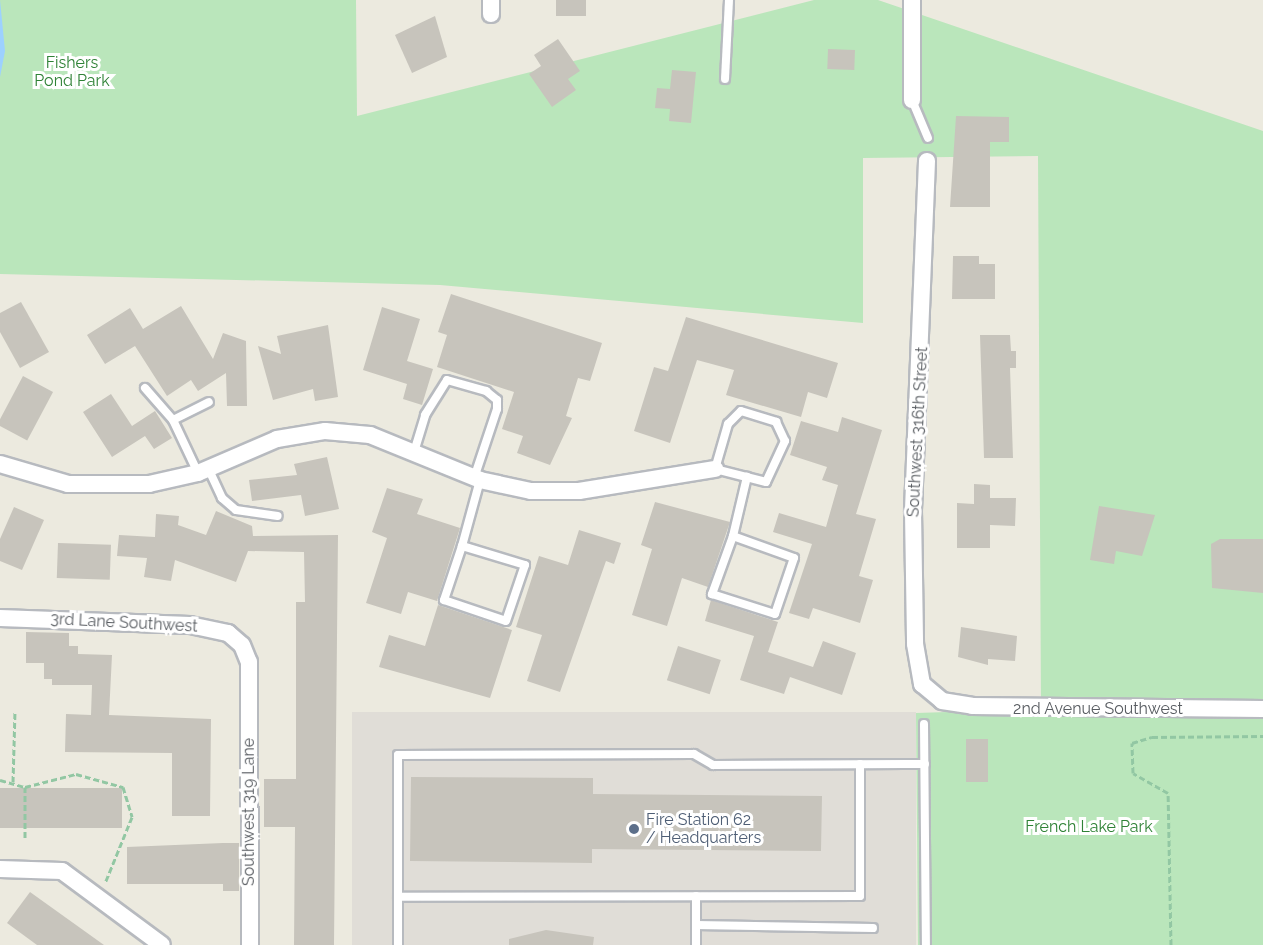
<!DOCTYPE html>
<html>
<head>
<meta charset="utf-8">
<style>
  body { margin:0 }
  #map { position:relative; width:1263px; height:945px; overflow:hidden; background:#eceadf; font-family:Raleway,sans-serif }
  div>[style] { position:absolute }
  [style*='--x'] { left:calc(var(--x)*1px); top:calc(var(--y)*1px); width:calc(var(--w)*1px); rotate:calc(var(--a)*1deg) }
  .industrial>* { inset:0; background:#e0ddd7; transform-origin:0 0 }
  .green>* { inset:0; background:#bae6bb }
  .water>* { inset:0; background:#9dd1ff }
  .building>* { inset:0; background:#c7c4bc; transform-origin:0 0 }
  .path>* { height:3px; margin-top:-1.5px; transform-origin:0; background:repeating-linear-gradient(90deg,#92c7a3 0 6px,transparent 0 9px) }
  .roads { filter:drop-shadow(2px 0 #b7babf) drop-shadow(-2px 0 #b7babf) drop-shadow(0 2px #b7babf) drop-shadow(0 -2px #b7babf) }
  .service>* { height:8px; margin:-4px; padding:0 4px; transform-origin:4px; border-radius:4px; background:#fff }
  .minor>* { height:16px; margin:-8px; padding:0 8px; transform-origin:8px; border-radius:8px; background:#fff }
  .dots>* { width:16px; height:16px; translate:-50% -50%; box-sizing:border-box; border:3px solid #fff; border-radius:50% }
  span { translate:-50% -50%; white-space:nowrap; text-align:center; line-height:1.15; -webkit-text-stroke:6px #fff; paint-order:stroke }
  .park-label { font-size:16px; color:#2f8236 }
  .street-label { font-size:16px; color:#585c61 }
  .service-label { font-size:16px; color:#4e5e75 }
  .left { translate:0 -50%; text-align:left }
</style>
</head>
<body>
<div id="map">
  <div class="industrial">
    <i style="left:352px;top:712px;width:564px;height:233px"></i>
  </div>
  <div class="green">
    <i style="clip-path:polygon(0 0,356px 0,357px 116px,814px 0,878px 0,1263px 131px,1263px 945px,918px 945px,916px 713px,1041px 709px,1038px 156px,863px 158px,863px 323px,440px 285px,0 274px)"></i>
  </div>
  <div class="water">
    <i style="clip-path:polygon(0 0,5px 51px,0 77px)"></i>
  </div>
  <div class="building">
    <i style="left:556px;top:0;width:30px;height:16px"></i>
    <i style="clip-path:polygon(435px 16px,447px 57px,412px 73px,395px 35px)"></i>
    <i style="clip-path:polygon(558px 39px,580px 71px,568px 79px,576px 90px,552px 107px,529px 74px,541px 66px,534px 55px)"></i>
    <i style="left:828px;top:49px;width:27px;height:20px;rotate:2deg"></i>
    <i style="clip-path:polygon(672px 70px,696px 72px,691px 123px,669px 121px,670px 109px,655px 108px,657px 88px,670px 89px)"></i>
    <i style="clip-path:polygon(956px 116px,1009px 117px,1009px 142px,990px 142px,990px 207px,950px 207px)"></i>
    <i style="clip-path:polygon(953px 256px,979px 256px,979px 264px,995px 264px,995px 299px,952px 299px)"></i>
    <i style="clip-path:polygon(451px 294px,602px 343px,590px 381px,578px 378px,566px 416px,572px 418px,550px 465px,517px 453px,523px 436px,502px 429px,514px 392px,437px 367px,447px 335px,438px 332px)"></i>
    <i style="clip-path:polygon(21px 302px,49px 352px,20px 368px,0 332px,0 313px)"></i>
    <i style="clip-path:polygon(181px 306px,213px 359px,223px 333px,246px 341px,247px 406px,227px 406px,226px 373px,198px 391px,191px 380px,167px 396px,135px 346px,105px 364px,87px 335px,130px 308px,143px 329px)"></i>
    <i style="clip-path:polygon(382px 307px,420px 319px,407px 361px,433px 369px,422px 405px,403px 399px,407px 384px,363px 370px)"></i>
    <i style="clip-path:polygon(686px 317px,838px 363px,827px 398px,808px 392px,801px 417px,726px 395px,734px 370px,697px 360px,670px 443px,634px 431px,654px 367px,668px 371px)"></i>
    <i style="clip-path:polygon(328px 325px,338px 397px,315px 401px,313px 389px,273px 400px,258px 346px,281px 354px,277px 336px)"></i>
    <i style="clip-path:polygon(980px 335px,1010px 335px,1011px 351px,1016px 351px,1016px 368px,1010px 368px,1013px 458px,984px 458px)"></i>
    <i style="left:23px;top:376px;width:34px;height:55px;rotate:28deg"></i>
    <i style="clip-path:polygon(111px 394px,132px 426px,155px 411px,172px 438px,154px 449px,145px 436px,112px 457px,83px 412px)"></i>
    <i style="clip-path:polygon(842px 417px,882px 430px,856px 514px,876px 519px,859px 576px,873px 580px,860px 623px,813px 608px,809px 619px,789px 613px,812px 544px,773px 532px,779px 513px,826px 527px,838px 485px,822px 480px,827px 467px,790px 455px,801px 421px,838px 432px)"></i>
    <i style="clip-path:polygon(327px 457px,339px 509px,305px 516px,301px 495px,252px 501px,249px 480px,297px 475px,294px 464px)"></i>
    <i style="clip-path:polygon(974px 484px,990px 485px,990px 498px,1016px 498px,1015px 526px,990px 525px,990px 548px,957px 548px,957px 503px,974px 504px)"></i>
    <i style="clip-path:polygon(387px 488px,423px 499px,417px 514px,460px 528px,437px 601px,408px 592px,401px 614px,366px 603px,387px 538px,372px 532px)"></i>
    <i style="clip-path:polygon(655px 502px,730px 522px,708px 587px,682px 578px,667px 626px,632px 615px,652px 549px,641px 545px)"></i>
    <i style="clip-path:polygon(1099px 506px,1155px 515px,1142px 556px,1116px 551px,1114px 564px,1090px 560px)"></i>
    <i style="clip-path:polygon(14px 507px,44px 520px,22px 570px,0 561px,0 539px)"></i>
    <i style="clip-path:polygon(216px 511px,252px 526px,253px 536px,338px 535px,334px 945px,294px 945px,295px 827px,264px 827px,264px 779px,296px 779px,296px 602px,305px 602px,304px 552px,248px 551px,236px 582px,175px 560px,171px 581px,144px 577px,147px 558px,117px 556px,119px 535px,155px 537px,156px 514px,179px 516px,178px 525px,206px 535px)"></i>
    <i style="clip-path:polygon(579px 530px,621px 543px,614px 564px,606px 561px,560px 692px,527px 681px,542px 635px,516px 627px,539px 556px,568px 565px)"></i>
    <i style="clip-path:polygon(1220px 539px,1263px 539px,1263px 593px,1212px 588px,1211px 544px)"></i>
    <i style="left:58px;top:543px;width:53px;height:35px;rotate:2deg"></i>
    <i style="clip-path:polygon(711px 600px,778px 622px,768px 652px,813px 667px,823px 641px,856px 653px,842px 695px,790px 677px,784px 694px,740px 680px,754px 636px,705px 621px)"></i>
    <i style="clip-path:polygon(438px 605px,512px 630px,490px 698px,379px 667px,389px 635px,425px 646px)"></i>
    <i style="clip-path:polygon(961px 627px,1017px 636px,1015px 661px,988px 659px,988px 665px,958px 657px)"></i>
    <i style="clip-path:polygon(26px 632px,69px 633px,69px 646px,78px 646px,78px 654px,112px 655px,109px 715px,211px 719px,210px 816px,172px 816px,172px 753px,65px 752px,66px 714px,91px 715px,92px 685px,52px 685px,52px 679px,44px 679px,44px 663px,26px 663px)"></i>
    <i style="left:678px;top:646px;width:45px;height:36px;rotate:18deg"></i>
    <i style="left:966px;top:739px;width:22px;height:43px"></i>
    <i style="clip-path:polygon(411px 777px,593px 778px,593px 794px,822px 796px,821px 851px,592px 849px,592px 863px,410px 861px)"></i>
    <i style="left:0;top:788px;width:122px;height:40px"></i>
    <i style="clip-path:polygon(223px 843px,239px 843px,239px 891px,223px 891px,223px 884px,127px 884px,127px 847px)"></i>
    <i style="clip-path:polygon(30px 892px,104px 945px,37px 945px,7px 923px)"></i>
    <i style="clip-path:polygon(546px 930px,594px 937px,593px 945px,509px 945px,509px 939px)"></i>
  </div>
  <div class="path">
    <i style="--x:0;--y:780;--w:26;--a:16"></i>
    <i style="--x:25;--y:787;--w:53;--a:-14.3"></i>
    <i style="--x:76;--y:774;--w:49;--a:15.5"></i>
    <i style="--x:123;--y:787;--w:31;--a:73"></i>
    <i style="--x:132;--y:817;--w:71;--a:112.2"></i>
    <i style="--x:13;--y:782;--w:70;--a:-88.4"></i>
    <i style="--x:25;--y:787;--w:53;--a:90"></i>
    <i style="--x:1171;--y:945;--w:152;--a:-91.1"></i>
    <i style="--x:1168;--y:793;--w:40;--a:-150.3"></i>
    <i style="--x:1133;--y:773;--w:30;--a:-92"></i>
    <i style="--x:1132;--y:743;--w:21;--a:-17"></i>
    <i style="--x:1152;--y:737;--w:111;--a:-0.5"></i>
  </div>
  <div class="roads">
    <div class="service">
      <i style="--x:725;--y:79;--w:79;--a:-87.1"></i>
      <i style="--x:912;--y:100;--w:41;--a:67.2"></i>
      <i style="--x:145;--y:388;--w:43;--a:48.8"></i>
      <i style="--x:173;--y:420;--w:59;--a:64.7"></i>
      <i style="--x:741;--y:411;--w:37;--a:17"></i>
      <i style="--x:776;--y:422;--w:21;--a:65"></i>
      <i style="--x:785;--y:441;--w:45;--a:114.9"></i>
      <i style="--x:766;--y:482;--w:53;--a:-165.7"></i>
      <i style="--x:715;--y:469;--w:47;--a:-73.9"></i>
      <i style="--x:728;--y:424;--w:18;--a:-45"></i>
      <i style="--x:173;--y:420;--w:40;--a:-26.6"></i>
      <i style="--x:414;--y:452;--w:39;--a:-73"></i>
      <i style="--x:425;--y:415;--w:41;--a:-57.8"></i>
      <i style="--x:447;--y:380;--w:41;--a:15.8"></i>
      <i style="--x:486;--y:391;--w:14;--a:39"></i>
      <i style="--x:497;--y:400;--w:9;--a:90"></i>
      <i style="--x:497;--y:409;--w:73;--a:108.4"></i>
      <i style="--x:209;--y:470;--w:31;--a:65"></i>
      <i style="--x:222;--y:498;--w:18;--a:41"></i>
      <i style="--x:236;--y:510;--w:42;--a:8.1"></i>
      <i style="--x:733;--y:536;--w:62;--a:109.9"></i>
      <i style="--x:712;--y:594;--w:66;--a:17.6"></i>
      <i style="--x:775;--y:614;--w:59;--a:-71.3"></i>
      <i style="--x:794;--y:558;--w:65;--a:-160.2"></i>
      <i style="--x:733;--y:536;--w:61;--a:-76.7"></i>
      <i style="--x:462;--y:546;--w:57;--a:108.4"></i>
      <i style="--x:444;--y:600;--w:65;--a:18.7"></i>
      <i style="--x:506;--y:621;--w:59;--a:-71.3"></i>
      <i style="--x:525;--y:565;--w:66;--a:-163.2"></i>
      <i style="--x:462;--y:546;--w:68;--a:-74.7"></i>
      <i style="--x:924;--y:724;--w:221;--a:89.5"></i>
      <i style="--x:860;--y:764;--w:132;--a:90"></i>
      <i style="--x:860;--y:896;--w:462;--a:179.9"></i>
      <i style="--x:398;--y:897;--w:142;--a:-90"></i>
      <i style="--x:398;--y:755;--w:296;--a:-0.2"></i>
      <i style="--x:694;--y:754;--w:22;--a:30"></i>
      <i style="--x:713;--y:765;--w:212;--a:-0.3"></i>
      <i style="--x:696;--y:896;--w:49;--a:90"></i>
      <i style="--x:398;--y:897;--w:48;--a:90"></i>
      <i style="--x:696;--y:925;--w:177;--a:1"></i>
    </div>
    <div class="minor">
      <i style="--x:912;--y:0;--w:100;--a:90"></i>
      <i style="--x:491;--y:14;--w:14;--a:-90"></i>
      <i style="--x:927;--y:161;--w:351;--a:92.3"></i>
      <i style="--x:913;--y:512;--w:132;--a:89.1"></i>
      <i style="--x:915;--y:644;--w:41;--a:80.1"></i>
      <i style="--x:922;--y:684;--w:26;--a:40"></i>
      <i style="--x:942;--y:701;--w:30;--a:9"></i>
      <i style="--x:972;--y:706;--w:291;--a:0.6"></i>
      <i style="--x:0;--y:464;--w:71;--a:16.4"></i>
      <i style="--x:68;--y:484;--w:81;--a:0"></i>
      <i style="--x:149;--y:484;--w:50;--a:-12.7"></i>
      <i style="--x:198;--y:473;--w:86;--a:-23.3"></i>
      <i style="--x:277;--y:439;--w:49;--a:-9.5"></i>
      <i style="--x:325;--y:431;--w:45;--a:5.1"></i>
      <i style="--x:370;--y:435;--w:119;--a:22.2"></i>
      <i style="--x:480;--y:480;--w:52;--a:12.2"></i>
      <i style="--x:531;--y:491;--w:48;--a:0"></i>
      <i style="--x:579;--y:491;--w:138;--a:-9.2"></i>
      <i style="--x:0;--y:618;--w:190;--a:2.1"></i>
      <i style="--x:190;--y:625;--w:39;--a:12"></i>
      <i style="--x:228;--y:633;--w:18;--a:41"></i>
      <i style="--x:242;--y:645;--w:18;--a:68"></i>
      <i style="--x:249;--y:662;--w:283;--a:89.8"></i>
      <i style="--x:0;--y:869;--w:62;--a:1.8"></i>
      <i style="--x:62;--y:871;--w:124;--a:36.5"></i>
    </div>
  </div>
  <div class="dots">
    <i style="left:634px;top:829px;background:#5c6f8a"></i>
  </div>
  <div class="park-label">
    <span style="left:72px;top:72px">Fishers<br>Pond Park</span>
    <span style="left:1089px;top:827px">French Lake Park</span>
  </div>
  <div class="street-label">
    <span style="left:918px;top:432px;rotate:-87deg">Southwest 316th Street</span>
    <span style="left:124px;top:623px;rotate:3deg">3rd Lane Southwest</span>
    <span style="left:1098px;top:709px">2nd Avenue Southwest</span>
    <span style="left:249px;top:812px;rotate:-90deg">Southwest 319 Lane</span>
  </div>
  <div class="service-label">
    <span class="left" style="left:646px;top:829px">Fire Station 62<br>/ Headquarters</span>
  </div>
</div>
</body>
</html>
